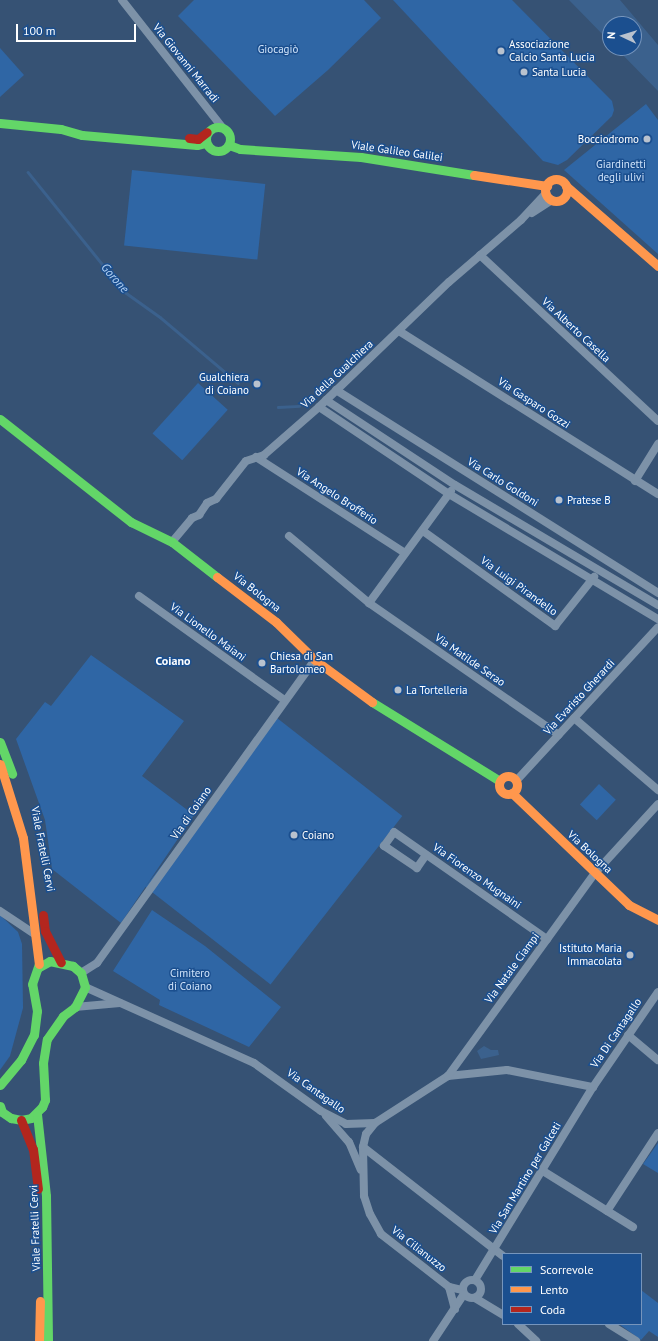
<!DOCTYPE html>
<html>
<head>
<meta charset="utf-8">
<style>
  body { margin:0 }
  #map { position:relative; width:658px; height:1341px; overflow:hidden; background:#365274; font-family:"PT Sans",sans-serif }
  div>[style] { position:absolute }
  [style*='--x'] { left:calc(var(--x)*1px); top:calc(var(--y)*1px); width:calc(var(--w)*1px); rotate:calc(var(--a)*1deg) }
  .green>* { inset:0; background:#2f66a5; transform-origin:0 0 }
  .water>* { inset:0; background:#3b618d }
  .stream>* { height:2.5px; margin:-1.25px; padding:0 1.25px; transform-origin:1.25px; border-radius:1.25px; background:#3b618d }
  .street>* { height:8px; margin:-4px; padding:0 4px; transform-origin:4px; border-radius:4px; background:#7d92a8 }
  .street>.ring { margin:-4px; padding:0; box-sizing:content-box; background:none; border:8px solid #7d92a8; border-radius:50% }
  .fast>* { height:9px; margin:-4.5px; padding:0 4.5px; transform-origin:4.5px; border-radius:4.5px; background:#63d668 }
  .fast>.ring { margin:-4.5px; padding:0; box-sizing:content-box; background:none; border:9px solid #63d668; border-radius:50% }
  .slow>* { height:9px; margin:-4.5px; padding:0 4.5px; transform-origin:4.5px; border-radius:4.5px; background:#ff974d }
  .slow>.ring { margin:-4.5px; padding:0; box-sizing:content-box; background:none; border:9px solid #ff974d; border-radius:50% }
  .jam>* { height:9px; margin:-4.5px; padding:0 4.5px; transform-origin:4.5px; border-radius:4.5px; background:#b3261e }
  .dots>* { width:11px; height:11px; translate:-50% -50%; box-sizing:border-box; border:2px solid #1b4f8f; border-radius:50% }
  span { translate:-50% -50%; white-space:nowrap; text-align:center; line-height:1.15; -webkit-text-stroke:3px #1b4f8f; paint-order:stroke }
  .poi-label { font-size:11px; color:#fff }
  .left { translate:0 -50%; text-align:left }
  .right { translate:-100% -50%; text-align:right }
  .park-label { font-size:11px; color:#cfe3fa }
  .street-label { font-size:11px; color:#fff }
  .water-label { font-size:12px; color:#b5d3f5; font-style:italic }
  .neighbourhood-label { font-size:12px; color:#fff; font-weight:700 }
  .legend { position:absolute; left:502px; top:1253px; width:140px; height:72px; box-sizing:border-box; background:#1b4f8f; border:1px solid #7695bc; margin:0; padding:5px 7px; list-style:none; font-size:12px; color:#fff }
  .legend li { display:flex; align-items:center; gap:8px; height:20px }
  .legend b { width:20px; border:1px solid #7695bc }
  .north { position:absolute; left:602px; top:16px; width:40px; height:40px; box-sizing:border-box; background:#1b4f8f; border:1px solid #7695bc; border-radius:50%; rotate:274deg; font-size:11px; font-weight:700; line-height:16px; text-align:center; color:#fff }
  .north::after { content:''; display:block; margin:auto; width:14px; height:18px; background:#b9c2ce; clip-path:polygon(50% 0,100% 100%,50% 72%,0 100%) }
  .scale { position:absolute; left:16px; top:24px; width:120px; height:18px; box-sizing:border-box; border:2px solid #fff; border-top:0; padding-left:5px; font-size:12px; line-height:14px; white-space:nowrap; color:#fff; -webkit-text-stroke:3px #1b4f8f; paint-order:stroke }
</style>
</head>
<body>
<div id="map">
  <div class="green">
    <i style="clip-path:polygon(194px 0,364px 0,381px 18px,328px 70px,275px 116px,178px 16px)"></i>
    <i style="clip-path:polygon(393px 0,512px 0,612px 101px,614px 110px,612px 116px,567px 160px,558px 165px,543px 161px)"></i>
    <i style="clip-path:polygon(0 48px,24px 75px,0 97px)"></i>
    <i style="clip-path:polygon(646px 104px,658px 120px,658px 254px,564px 170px)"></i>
    <i style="left:132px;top:170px;width:134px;height:76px;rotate:6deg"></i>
    <i style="left:198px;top:383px;width:40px;height:68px;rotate:42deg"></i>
    <i style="clip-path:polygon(91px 655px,184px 721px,142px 776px,194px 815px,121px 923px,52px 869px,45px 820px,16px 739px,45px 702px,51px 706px)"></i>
    <i style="left:277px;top:718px;width:159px;height:214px;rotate:38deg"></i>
    <i style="left:599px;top:784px;width:23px;height:28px;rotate:43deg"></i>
    <i style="clip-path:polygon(152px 910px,205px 946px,281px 1007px,249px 1047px,159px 1005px,160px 1000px,113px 971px)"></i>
    <i style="clip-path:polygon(0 915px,18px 932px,22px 944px,23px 1008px,10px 1056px,0 1070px)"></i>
    <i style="clip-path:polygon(658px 1143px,658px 1173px,643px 1164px)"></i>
    <i style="clip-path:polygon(641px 1290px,658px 1303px,658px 1337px,649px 1331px,641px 1340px,619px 1324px,641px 1324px)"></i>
  </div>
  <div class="water">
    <i style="clip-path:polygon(569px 0,620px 0,658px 45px,658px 91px,616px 48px,634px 48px,634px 24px,610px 24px,610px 42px)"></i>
    <i style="clip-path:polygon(484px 1046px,491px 1050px,498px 1050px,499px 1055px,481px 1059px,477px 1051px)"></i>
  </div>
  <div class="stream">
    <i style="--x:28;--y:172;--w:154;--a:51.1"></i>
    <i style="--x:125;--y:292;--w:43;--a:35.5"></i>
    <i style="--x:160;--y:317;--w:102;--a:40.2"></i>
    <i style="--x:278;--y:407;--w:21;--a:-3"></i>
  </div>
  <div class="street">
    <i style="--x:122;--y:0;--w:162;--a:51.8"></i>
    <i style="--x:532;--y:213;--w:24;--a:-33"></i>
    <i style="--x:480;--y:255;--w:243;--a:43"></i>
    <i style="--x:399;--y:331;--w:306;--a:32.2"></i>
    <i style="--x:336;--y:390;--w:381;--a:32.2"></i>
    <i style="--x:326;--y:400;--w:154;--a:33.4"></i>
    <i style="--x:455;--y:485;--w:236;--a:30.6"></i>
    <i style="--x:319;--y:407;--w:156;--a:33.8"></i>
    <i style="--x:449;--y:494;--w:244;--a:30.9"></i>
    <i style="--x:256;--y:457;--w:177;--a:32.8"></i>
    <i style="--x:635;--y:481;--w:44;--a:-58.1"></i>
    <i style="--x:451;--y:491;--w:139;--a:126.2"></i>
    <i style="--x:369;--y:603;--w:231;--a:34.8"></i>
    <i style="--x:423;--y:531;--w:163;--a:35.7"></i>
    <i style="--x:555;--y:626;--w:63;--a:-51.5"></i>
    <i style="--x:289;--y:536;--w:104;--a:39.9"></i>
    <i style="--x:172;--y:542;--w:31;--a:-50"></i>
    <i style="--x:192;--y:518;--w:8;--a:-23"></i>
    <i style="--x:199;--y:515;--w:14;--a:-56"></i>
    <i style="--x:207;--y:503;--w:10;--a:-24"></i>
    <i style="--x:216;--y:499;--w:48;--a:-51.7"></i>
    <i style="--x:246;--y:461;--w:19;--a:-18"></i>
    <i style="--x:264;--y:455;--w:73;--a:-41.1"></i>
    <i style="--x:319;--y:407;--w:180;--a:-43.9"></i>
    <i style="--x:449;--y:282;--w:95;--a:-40.7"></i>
    <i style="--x:521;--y:220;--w:37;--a:-47"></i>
    <i style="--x:139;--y:596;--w:178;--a:35.6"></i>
    <i style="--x:574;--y:718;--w:111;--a:40.6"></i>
    <i style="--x:516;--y:781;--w:209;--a:-47.3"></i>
    <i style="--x:426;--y:855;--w:16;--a:125"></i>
    <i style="--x:417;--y:868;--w:40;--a:-146"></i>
    <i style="--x:384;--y:846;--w:17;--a:-54"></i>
    <i style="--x:394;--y:832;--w:187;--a:35"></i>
    <i style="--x:0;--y:911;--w:43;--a:33.7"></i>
    <i style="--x:81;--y:973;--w:19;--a:-32"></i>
    <i style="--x:97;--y:963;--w:373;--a:-54.3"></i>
    <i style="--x:85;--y:987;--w:185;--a:24.2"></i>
    <i style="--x:254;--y:1063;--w:82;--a:35.6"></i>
    <i style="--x:321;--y:1111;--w:28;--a:27"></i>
    <i style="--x:346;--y:1124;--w:29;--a:-2"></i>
    <i style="--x:375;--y:1123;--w:87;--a:-32.8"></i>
    <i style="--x:448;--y:1076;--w:59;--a:-5.8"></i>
    <i style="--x:507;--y:1070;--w:88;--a:11.2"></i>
    <i style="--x:75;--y:1007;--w:45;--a:-5.1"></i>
    <i style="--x:628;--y:1035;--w:39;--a:40"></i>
    <i style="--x:448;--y:1076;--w:251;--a:-54.1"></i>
    <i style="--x:595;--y:873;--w:93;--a:-47.6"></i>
    <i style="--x:326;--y:1116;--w:35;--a:49"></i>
    <i style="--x:349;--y:1142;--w:30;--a:67"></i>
    <i style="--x:375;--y:1123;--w:14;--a:129"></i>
    <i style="--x:366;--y:1134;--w:13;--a:103"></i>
    <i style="--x:363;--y:1147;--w:49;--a:88.8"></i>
    <i style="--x:364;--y:1196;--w:19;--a:72"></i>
    <i style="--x:370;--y:1214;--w:23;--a:61"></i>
    <i style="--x:381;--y:1234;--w:86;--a:37.9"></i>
    <i style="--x:449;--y:1287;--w:13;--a:13"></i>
    <i style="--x:363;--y:1147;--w:177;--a:37.9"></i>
    <i style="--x:543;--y:1171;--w:106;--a:31.9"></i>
    <i style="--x:607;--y:1211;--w:93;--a:-56.8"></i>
    <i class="ring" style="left:463px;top:1280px;width:10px;height:10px"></i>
    <i style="--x:475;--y:1280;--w:226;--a:-58.6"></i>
    <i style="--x:593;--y:1087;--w:115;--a:-55.6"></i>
    <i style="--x:449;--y:1287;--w:23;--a:75"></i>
    <i style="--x:475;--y:1298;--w:33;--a:31"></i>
    <i style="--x:518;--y:1324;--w:25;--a:43"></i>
    <i style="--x:609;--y:1324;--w:32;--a:32"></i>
    <i style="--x:433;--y:1341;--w:56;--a:-56.6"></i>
  </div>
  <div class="fast">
    <i style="--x:0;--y:123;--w:61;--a:5.6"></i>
    <i style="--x:61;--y:129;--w:22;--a:16"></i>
    <i style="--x:82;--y:135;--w:115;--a:5"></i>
    <i style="--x:197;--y:145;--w:9;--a:-13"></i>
    <i class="ring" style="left:206px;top:127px;width:15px;height:15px"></i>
    <i style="--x:229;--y:145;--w:12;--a:20"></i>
    <i style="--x:240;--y:149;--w:121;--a:3.8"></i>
    <i style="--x:361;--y:157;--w:114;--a:9.1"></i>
    <i style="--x:0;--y:419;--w:167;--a:38.2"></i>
    <i style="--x:131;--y:522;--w:46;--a:26"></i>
    <i style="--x:172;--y:542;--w:57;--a:37.9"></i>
    <i style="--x:372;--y:702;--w:150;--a:31.7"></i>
    <i style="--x:0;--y:742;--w:34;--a:69"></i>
    <i style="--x:0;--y:1085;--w:33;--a:-50"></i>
    <i style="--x:21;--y:1060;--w:28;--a:-63"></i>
    <i style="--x:34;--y:1035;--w:24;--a:-83"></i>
    <i style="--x:37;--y:1011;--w:27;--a:-100"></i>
    <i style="--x:32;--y:984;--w:21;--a:-71"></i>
    <i style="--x:0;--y:1106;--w:6;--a:72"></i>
    <i style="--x:2;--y:1112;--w:11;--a:34"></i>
    <i style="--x:11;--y:1118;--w:10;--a:11"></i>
    <i style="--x:21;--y:1120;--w:10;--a:-11"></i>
    <i style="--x:31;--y:1118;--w:16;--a:-45"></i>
    <i style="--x:42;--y:1107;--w:8;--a:-67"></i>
    <i style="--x:45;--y:1100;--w:37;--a:-93"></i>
    <i style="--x:43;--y:1063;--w:24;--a:-81"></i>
    <i style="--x:47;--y:1039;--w:28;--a:-55"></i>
    <i style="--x:63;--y:1016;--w:15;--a:-37"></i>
    <i style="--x:75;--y:1007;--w:22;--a:-63"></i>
    <i style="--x:85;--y:987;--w:15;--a:-106"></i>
    <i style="--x:81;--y:973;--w:11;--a:-139"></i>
    <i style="--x:73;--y:966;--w:24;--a:-168"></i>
    <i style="--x:50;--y:961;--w:13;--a:151"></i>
    <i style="--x:37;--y:1114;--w:82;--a:83.7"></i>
    <i style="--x:46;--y:1196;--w:145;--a:89.2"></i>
  </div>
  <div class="slow">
    <i style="--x:474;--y:175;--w:74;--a:8.6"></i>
    <i class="ring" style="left:545px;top:179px;width:13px;height:13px"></i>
    <i style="--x:566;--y:186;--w:122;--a:41"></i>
    <i style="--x:217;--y:577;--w:74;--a:37.3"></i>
    <i style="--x:276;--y:622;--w:54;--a:44.3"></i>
    <i style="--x:315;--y:660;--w:71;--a:36.4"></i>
    <i style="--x:0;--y:764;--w:77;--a:72.7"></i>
    <i style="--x:23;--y:838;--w:127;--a:82.8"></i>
    <i class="ring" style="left:499px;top:776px;width:9px;height:9px"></i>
    <i style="--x:512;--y:793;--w:162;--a:43.7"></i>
    <i style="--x:629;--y:905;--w:33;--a:27"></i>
    <i style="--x:39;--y:1341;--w:40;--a:-88.6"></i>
  </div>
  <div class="jam">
    <i style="--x:189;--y:138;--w:9;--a:6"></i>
    <i style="--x:198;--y:139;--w:11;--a:-38"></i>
    <i style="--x:43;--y:915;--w:16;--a:83"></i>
    <i style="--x:45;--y:931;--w:35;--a:63"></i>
    <i style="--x:21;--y:1120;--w:31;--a:68"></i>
    <i style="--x:33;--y:1149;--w:40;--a:82.9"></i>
  </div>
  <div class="dots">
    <i style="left:501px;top:51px;background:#b9c2ce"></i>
    <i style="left:524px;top:72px;background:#b9c2ce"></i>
    <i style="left:647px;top:139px;background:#b9c2ce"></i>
    <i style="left:257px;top:384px;background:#b9c2ce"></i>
    <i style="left:559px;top:500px;background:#b9c2ce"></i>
    <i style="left:262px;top:663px;background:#b9c2ce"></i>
    <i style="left:398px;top:690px;background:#b9c2ce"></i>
    <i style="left:294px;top:835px;background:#b9c2ce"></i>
    <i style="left:630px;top:955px;background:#b9c2ce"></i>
  </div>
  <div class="poi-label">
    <span class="left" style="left:509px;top:51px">Associazione<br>Calcio Santa Lucia</span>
    <span class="left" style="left:532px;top:72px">Santa Lucia</span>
    <span class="right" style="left:639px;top:139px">Bocciodromo</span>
    <span class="right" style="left:249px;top:384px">Gualchiera<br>di Coiano</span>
    <span class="left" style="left:567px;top:500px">Pratese B</span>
    <span class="left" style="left:270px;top:663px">Chiesa di San<br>Bartolomeo</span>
    <span class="left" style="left:406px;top:690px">La Tortelleria</span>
    <span class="left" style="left:302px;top:835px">Coiano</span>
    <span class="right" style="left:622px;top:955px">Istituto Maria<br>Immacolata</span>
  </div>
  <div class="park-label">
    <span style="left:278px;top:49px">Giocagiò</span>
    <span style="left:621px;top:171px">Giardinetti<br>degli ulivi</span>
    <span style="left:190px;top:980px">Cimitero<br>di Coiano</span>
  </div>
  <div class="street-label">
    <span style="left:186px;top:63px;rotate:51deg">Via Giovanni Marradi</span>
    <span style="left:397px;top:151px;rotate:8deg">Viale Galileo Galilei</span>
    <span style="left:576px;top:330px;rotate:43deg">Via Alberto Casella</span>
    <span style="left:337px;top:374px;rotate:-43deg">Via della Gualchiera</span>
    <span style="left:534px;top:403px;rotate:33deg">Via Gasparo Gozzi</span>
    <span style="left:503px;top:482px;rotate:32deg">Via Carlo Goldoni</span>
    <span style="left:337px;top:496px;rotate:33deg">Via Angelo Brofferio</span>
    <span style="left:519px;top:586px;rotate:36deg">Via Luigi Pirandello</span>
    <span style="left:257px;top:592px;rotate:38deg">Via Bologna</span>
    <span style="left:208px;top:632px;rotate:36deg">Via Lionello Maiani</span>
    <span style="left:470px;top:660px;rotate:35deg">Via Matilde Serao</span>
    <span style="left:579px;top:697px;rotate:-47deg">Via Evaristo Gherardi</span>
    <span style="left:191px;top:813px;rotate:-55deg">Via di Coiano</span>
    <span style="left:43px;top:849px;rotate:79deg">Viale Fratelli Cervi</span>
    <span style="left:590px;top:852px;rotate:43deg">Via Bologna</span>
    <span style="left:477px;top:876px;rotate:35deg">Via Fiorenzo Mugnaini</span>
    <span style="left:512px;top:968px;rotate:-54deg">Via Natale Ciampi</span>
    <span style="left:616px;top:1033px;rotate:-56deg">Via Di Cantagallo</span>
    <span style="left:316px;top:1091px;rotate:35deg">Via Cantagallo</span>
    <span style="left:525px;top:1178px;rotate:-59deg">Via San Martino per Galceti</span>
    <span style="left:35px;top:1228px;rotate:-92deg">Viale Fratelli Cervi</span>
    <span style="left:419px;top:1249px;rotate:38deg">Via Cilianuzzo</span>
  </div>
  <div class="water-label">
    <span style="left:115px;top:278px;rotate:49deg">Gorone</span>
  </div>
  <div class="neighbourhood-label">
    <span style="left:173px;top:661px">Coiano</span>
  </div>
  <ul class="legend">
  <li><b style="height:5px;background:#63d668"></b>Scorrevole</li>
  <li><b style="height:5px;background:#ff974d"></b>Lento</li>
  <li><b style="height:5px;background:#b3261e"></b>Coda</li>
  </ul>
  <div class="north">N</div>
  <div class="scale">100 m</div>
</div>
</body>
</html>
